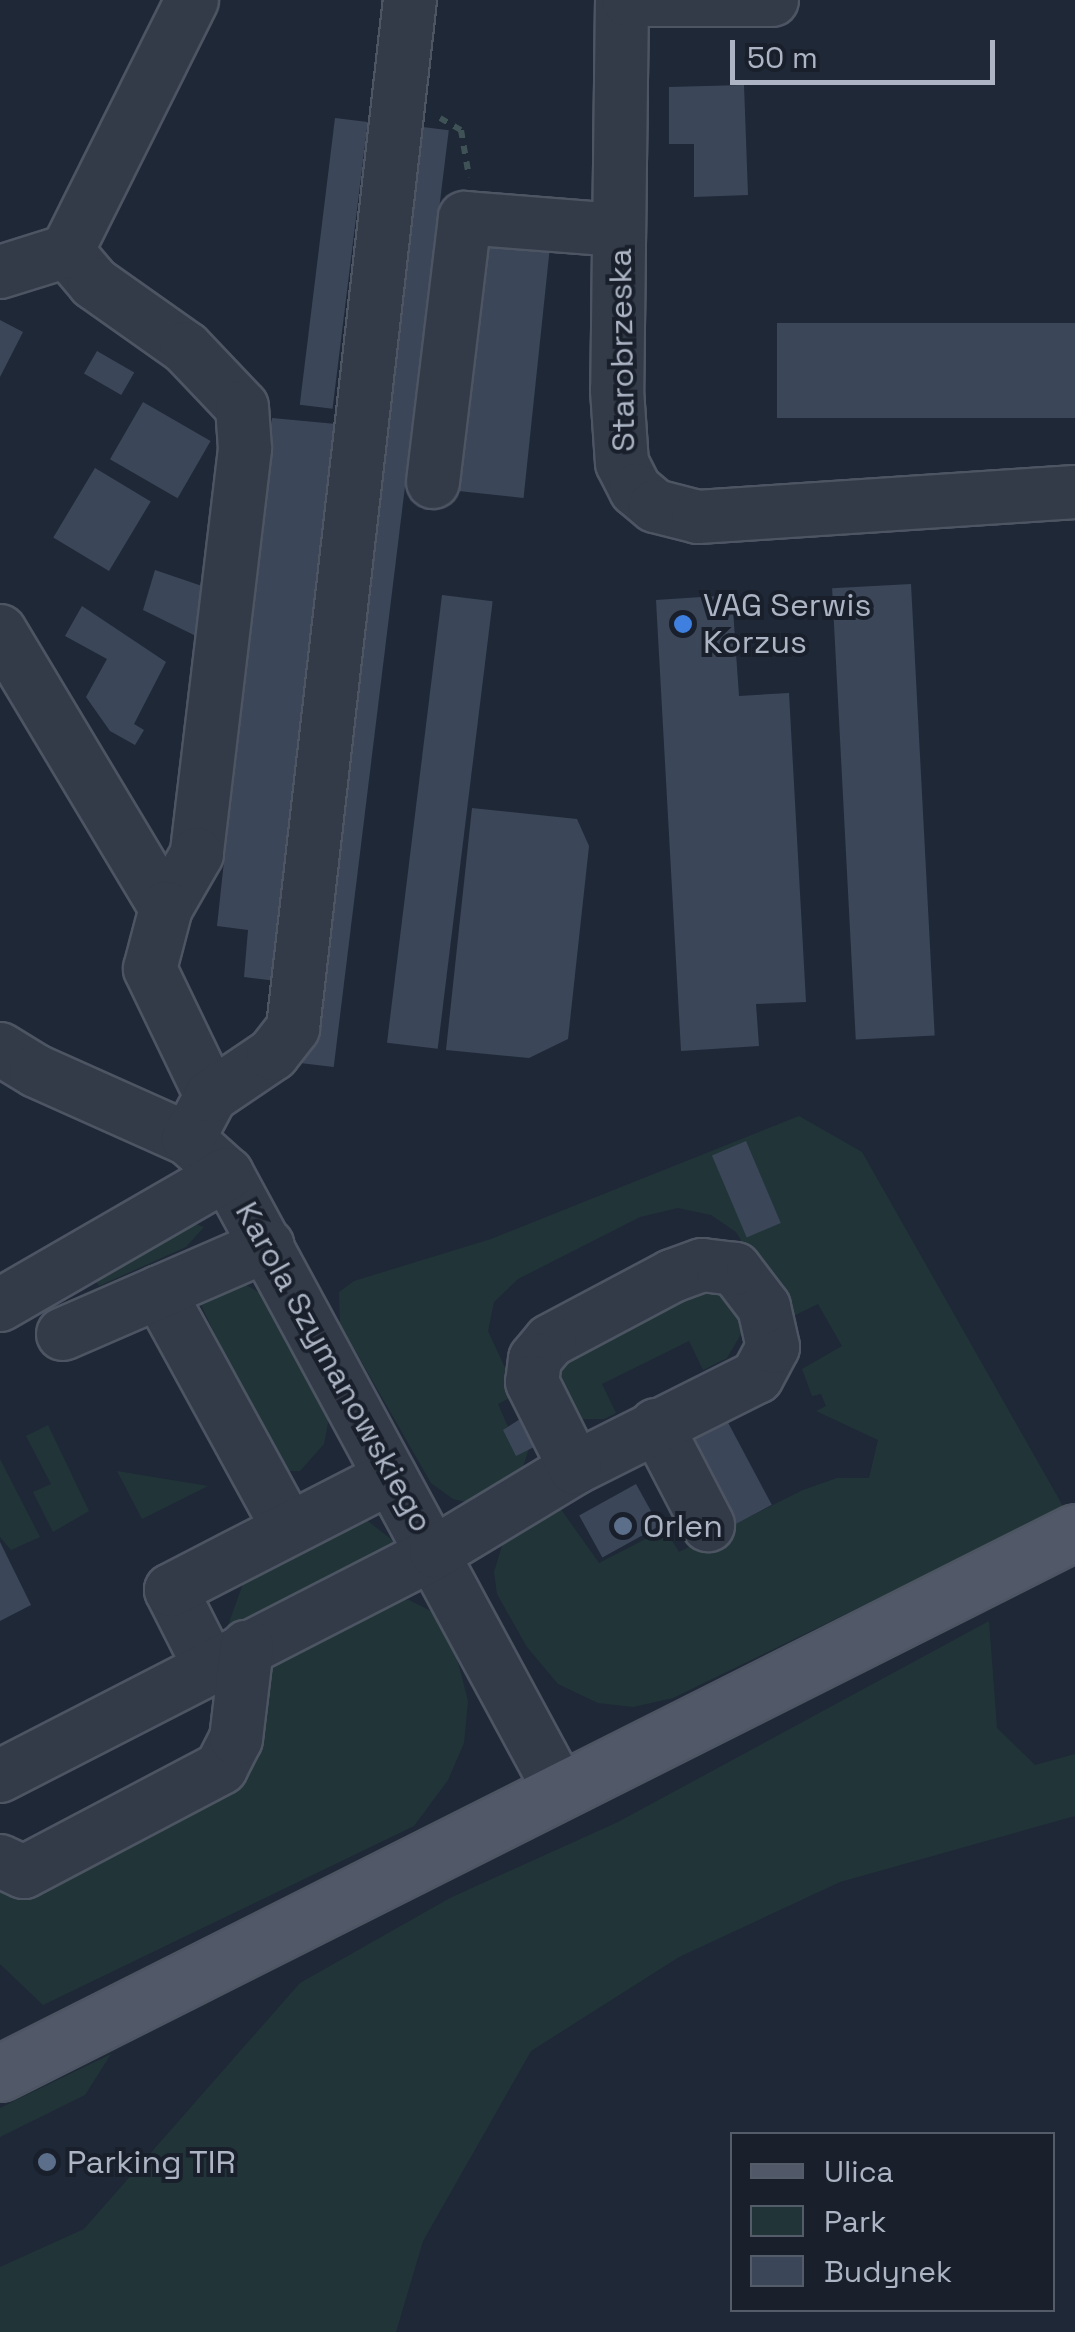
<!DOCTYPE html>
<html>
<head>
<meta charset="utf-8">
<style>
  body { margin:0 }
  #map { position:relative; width:1075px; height:2332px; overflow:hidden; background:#1f2837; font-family:"Space Grotesk",sans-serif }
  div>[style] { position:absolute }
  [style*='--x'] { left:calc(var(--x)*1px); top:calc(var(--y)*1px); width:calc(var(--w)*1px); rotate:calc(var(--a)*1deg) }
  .green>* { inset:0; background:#213538 }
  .building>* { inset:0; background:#3b4658; transform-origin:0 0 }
  .path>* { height:6px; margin-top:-3px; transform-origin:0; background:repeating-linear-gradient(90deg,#3f5256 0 8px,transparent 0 16px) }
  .roads { filter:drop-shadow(2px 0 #4d5563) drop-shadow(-2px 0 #4d5563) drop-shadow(0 2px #4d5563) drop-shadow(0 -2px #4d5563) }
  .minor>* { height:52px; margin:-26px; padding:0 26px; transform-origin:26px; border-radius:26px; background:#333a48 }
  .major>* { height:55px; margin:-27.5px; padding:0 27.5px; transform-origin:27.5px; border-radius:27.5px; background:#515968 }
  .dots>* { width:28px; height:28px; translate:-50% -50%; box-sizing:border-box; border:5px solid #19202c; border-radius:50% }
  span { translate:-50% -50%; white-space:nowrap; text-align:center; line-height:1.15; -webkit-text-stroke:8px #19202c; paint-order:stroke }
  .street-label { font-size:32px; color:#adb5c5 }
  .poi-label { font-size:32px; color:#adb5c5 }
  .left { translate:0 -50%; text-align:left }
  .legend { position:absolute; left:730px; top:2132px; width:325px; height:180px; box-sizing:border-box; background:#19202c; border:2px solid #545c69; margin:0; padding:12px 18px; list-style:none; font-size:30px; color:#adb5c5 }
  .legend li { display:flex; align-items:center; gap:20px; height:50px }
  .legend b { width:50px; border:2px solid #545c69 }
  .scale { position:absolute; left:730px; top:40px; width:265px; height:45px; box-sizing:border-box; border:5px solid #adb5c5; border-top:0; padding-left:12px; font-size:30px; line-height:35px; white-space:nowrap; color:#adb5c5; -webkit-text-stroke:8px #19202c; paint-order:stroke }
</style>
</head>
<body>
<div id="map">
  <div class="green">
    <i style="clip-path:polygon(799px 1116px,862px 1152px,1064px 1508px,673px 1698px,633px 1707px,598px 1703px,558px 1684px,527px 1647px,497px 1594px,494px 1572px,502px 1546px,508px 1535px,560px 1508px,599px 1563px,665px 1529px,679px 1552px,803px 1490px,837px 1478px,869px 1478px,878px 1440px,816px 1411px,826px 1406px,821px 1394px,812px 1396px,802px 1369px,842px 1346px,818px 1304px,789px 1318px,736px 1232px,711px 1215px,678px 1208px,640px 1217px,518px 1279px,494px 1302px,488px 1331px,517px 1394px,498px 1404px,515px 1443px,533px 1436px,519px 1479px,475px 1504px,453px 1499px,431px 1483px,340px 1324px,339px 1292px,354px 1281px,491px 1239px)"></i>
    <i style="clip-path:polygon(192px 1223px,204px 1227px,186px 1247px,99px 1286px,95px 1280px)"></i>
    <i style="clip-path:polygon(234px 1278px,267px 1297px,329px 1418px,324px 1444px,300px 1471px,282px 1471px,274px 1461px,196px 1294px)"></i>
    <i style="clip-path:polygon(716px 1280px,745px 1327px,727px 1358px,703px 1370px,689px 1341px,602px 1384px,616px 1413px,604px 1419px,579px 1419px,558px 1402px,557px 1358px)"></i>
    <i style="clip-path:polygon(48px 1425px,89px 1511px,53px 1532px,33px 1492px,51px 1484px,26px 1436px)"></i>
    <i style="clip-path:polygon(0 1459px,40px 1537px,11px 1550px,0 1537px)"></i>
    <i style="clip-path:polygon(117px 1471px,208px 1486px,142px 1519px)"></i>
    <i style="clip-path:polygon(360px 1515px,396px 1543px,227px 1628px,253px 1556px)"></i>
    <i style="clip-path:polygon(409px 1600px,431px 1611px,453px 1643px,468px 1701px,464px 1743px,448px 1780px,414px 1826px,43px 2005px,0 1964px,0 1883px,248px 1775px,274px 1656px,369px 1602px)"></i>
    <i style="clip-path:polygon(989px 1621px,997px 1728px,1035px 1765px,1075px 1754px,1075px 1816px,840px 1882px,679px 1957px,531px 2051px,423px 2241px,396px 2332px,0 2332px,0 2267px,84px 2229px,300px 1983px,450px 1898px,618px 1822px)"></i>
    <i style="clip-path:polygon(111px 2054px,85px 2095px,0 2137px,0 2108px)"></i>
  </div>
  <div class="building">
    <i style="clip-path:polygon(744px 85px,748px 195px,694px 197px,694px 144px,669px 144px,669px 87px)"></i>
    <i style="left:335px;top:118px;width:33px;height:289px;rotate:7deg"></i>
    <i style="left:415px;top:126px;width:34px;height:944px;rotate:7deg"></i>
    <i style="left:481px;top:233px;width:70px;height:259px;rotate:6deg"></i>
    <i style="clip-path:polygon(0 320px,23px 332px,0 377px)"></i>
    <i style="left:1075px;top:323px;width:95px;height:298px;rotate:90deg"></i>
    <i style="left:97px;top:351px;width:43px;height:26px;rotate:30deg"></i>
    <i style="left:143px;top:402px;width:78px;height:66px;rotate:30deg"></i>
    <i style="clip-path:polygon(272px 418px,336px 424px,277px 981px,244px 977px,248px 930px,217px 926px)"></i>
    <i style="left:95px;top:468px;width:65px;height:81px;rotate:31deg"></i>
    <i style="clip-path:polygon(155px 570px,205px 587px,200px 638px,143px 610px)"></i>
    <i style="left:911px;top:584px;width:452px;height:79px;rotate:87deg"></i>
    <i style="left:442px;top:595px;width:51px;height:451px;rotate:7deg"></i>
    <i style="clip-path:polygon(732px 595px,739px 696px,789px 693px,806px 1002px,756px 1004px,759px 1046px,681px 1051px,656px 600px)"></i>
    <i style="clip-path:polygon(82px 606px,166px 662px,134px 724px,144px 730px,135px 745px,110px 731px,86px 697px,107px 659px,65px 636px)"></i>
    <i style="clip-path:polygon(472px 808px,577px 819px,589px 846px,568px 1039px,529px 1058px,446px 1050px)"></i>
    <i style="left:746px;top:1141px;width:89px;height:37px;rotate:67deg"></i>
    <i style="left:715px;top:1398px;width:121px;height:60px;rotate:62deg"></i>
    <i style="clip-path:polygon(528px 1414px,540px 1444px,516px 1456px,503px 1430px)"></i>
    <i style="left:636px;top:1484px;width:48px;height:65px;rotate:61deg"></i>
    <i style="clip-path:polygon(0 1542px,31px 1605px,0 1621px)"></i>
  </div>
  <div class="path">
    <i style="--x:440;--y:118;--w:24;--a:30"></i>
    <i style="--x:461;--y:130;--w:48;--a:80.3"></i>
  </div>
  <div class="roads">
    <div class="minor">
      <i style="--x:622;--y:0;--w:390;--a:90.7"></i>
      <i style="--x:617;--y:390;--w:73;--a:86.1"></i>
      <i style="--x:622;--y:463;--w:30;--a:63"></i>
      <i style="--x:636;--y:490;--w:25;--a:40"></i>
      <i style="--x:655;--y:506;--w:44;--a:14.3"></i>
      <i style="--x:698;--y:517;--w:378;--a:-3.8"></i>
      <i style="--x:628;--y:0;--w:144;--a:0"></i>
      <i style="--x:67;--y:251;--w:42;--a:49.8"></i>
      <i style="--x:94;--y:283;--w:113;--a:35.2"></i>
      <i style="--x:186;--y:348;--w:81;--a:46.5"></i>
      <i style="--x:242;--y:407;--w:42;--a:85.9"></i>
      <i style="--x:245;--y:449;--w:408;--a:96.8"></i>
      <i style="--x:197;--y:854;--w:62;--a:119.9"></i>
      <i style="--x:0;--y:272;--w:70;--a:-17.4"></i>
      <i style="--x:67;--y:251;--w:280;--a:-63.5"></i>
      <i style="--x:433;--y:482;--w:266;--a:-83.1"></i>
      <i style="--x:465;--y:218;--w:154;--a:4.5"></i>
      <i style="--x:0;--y:631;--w:323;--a:59.1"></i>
      <i style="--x:166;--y:908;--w:63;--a:104.7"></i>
      <i style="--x:150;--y:969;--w:141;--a:64.3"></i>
      <i style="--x:0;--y:1049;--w:42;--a:31.4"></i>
      <i style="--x:36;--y:1071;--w:167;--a:24.1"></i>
      <i style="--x:188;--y:1139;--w:52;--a:41.9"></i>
      <i style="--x:227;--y:1174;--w:702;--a:61.61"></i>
      <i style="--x:188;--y:1139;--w:49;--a:-61.9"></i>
      <i style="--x:211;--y:1096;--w:75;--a:-34.1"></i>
      <i style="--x:273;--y:1054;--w:33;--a:-52"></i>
      <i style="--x:293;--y:1028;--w:1035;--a:-83.51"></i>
      <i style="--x:159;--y:1292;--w:269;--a:61.3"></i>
      <i style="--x:0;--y:1305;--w:262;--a:-30"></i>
      <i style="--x:63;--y:1334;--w:223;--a:-23.5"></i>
      <i style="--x:656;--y:1425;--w:113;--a:62.5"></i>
      <i style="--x:209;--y:1665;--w:84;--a:-116.9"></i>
      <i style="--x:171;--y:1590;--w:247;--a:-27.2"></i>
      <i style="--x:0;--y:1776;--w:490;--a:-27.2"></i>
      <i style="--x:436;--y:1552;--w:162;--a:-31.1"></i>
      <i style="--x:575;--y:1468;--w:203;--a:-26.6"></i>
      <i style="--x:757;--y:1377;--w:34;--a:-62"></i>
      <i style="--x:773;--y:1347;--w:41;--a:-102.7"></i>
      <i style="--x:764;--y:1307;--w:48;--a:-127.3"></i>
      <i style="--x:735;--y:1269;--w:33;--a:-173"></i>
      <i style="--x:702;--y:1265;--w:32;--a:160"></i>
      <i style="--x:672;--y:1276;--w:138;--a:152"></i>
      <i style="--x:550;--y:1341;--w:23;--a:130"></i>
      <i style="--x:535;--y:1359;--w:23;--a:97"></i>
      <i style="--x:532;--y:1382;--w:96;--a:63.4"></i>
      <i style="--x:0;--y:1861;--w:26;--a:25"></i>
      <i style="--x:24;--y:1872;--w:223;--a:-27.8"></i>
      <i style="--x:221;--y:1768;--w:33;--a:-63"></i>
      <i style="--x:236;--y:1739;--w:93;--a:-83.2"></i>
    </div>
    <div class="major">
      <i style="--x:0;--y:2073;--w:1203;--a:-26.71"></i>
    </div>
  </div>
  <div class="dots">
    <i style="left:683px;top:624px;background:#3f7fe0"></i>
    <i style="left:623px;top:1526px;background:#5c6f8a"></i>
    <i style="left:47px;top:2162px;background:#5c6f8a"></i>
  </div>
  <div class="street-label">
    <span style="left:622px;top:350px;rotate:-91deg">Starobrzeska</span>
    <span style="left:334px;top:1367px;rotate:61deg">Karola Szymanowskiego</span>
  </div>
  <div class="poi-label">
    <span class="left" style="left:703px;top:624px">VAG Serwis<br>Korzus</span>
    <span class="left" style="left:643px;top:1526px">Orlen</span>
    <span class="left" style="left:67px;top:2162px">Parking TIR</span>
  </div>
  <ul class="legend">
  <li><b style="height:12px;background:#515968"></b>Ulica</li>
  <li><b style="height:28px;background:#213538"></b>Park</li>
  <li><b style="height:28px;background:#3b4658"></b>Budynek</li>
  </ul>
  <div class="scale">50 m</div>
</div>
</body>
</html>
